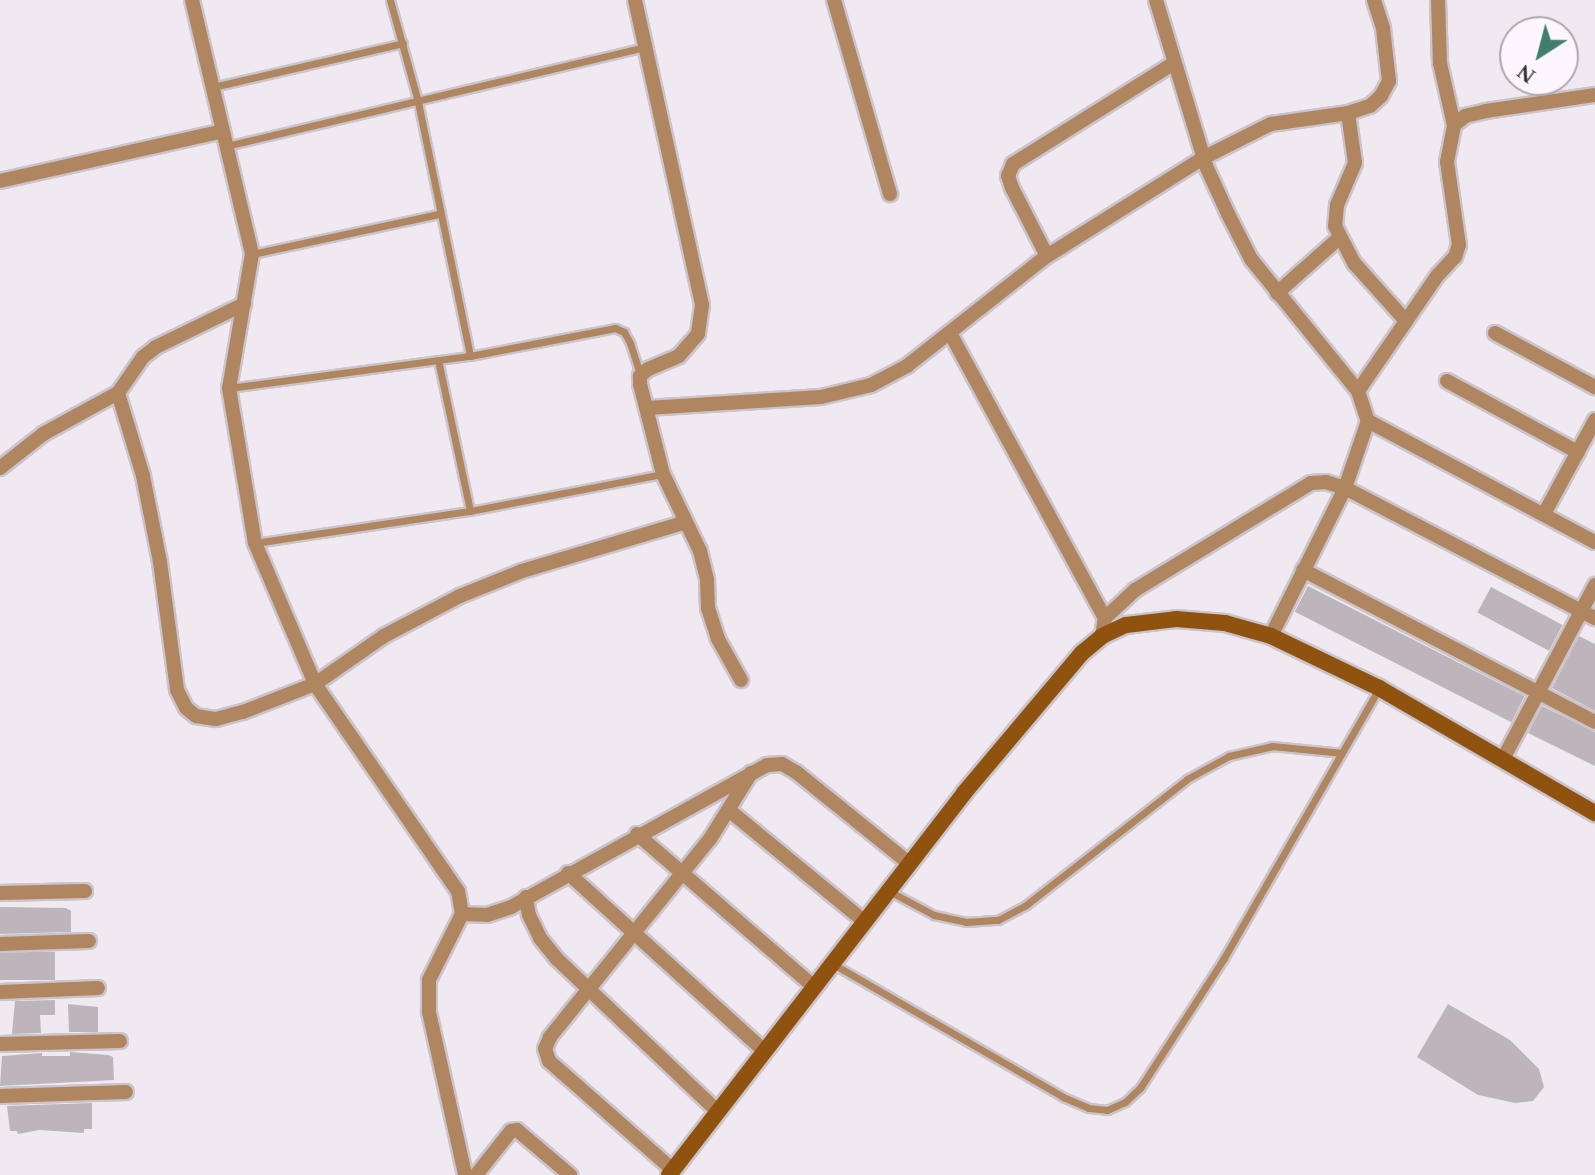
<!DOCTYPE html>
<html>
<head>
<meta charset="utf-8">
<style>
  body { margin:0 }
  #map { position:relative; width:1595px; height:1175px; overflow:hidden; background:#f1e9f1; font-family:"Times New Roman",serif }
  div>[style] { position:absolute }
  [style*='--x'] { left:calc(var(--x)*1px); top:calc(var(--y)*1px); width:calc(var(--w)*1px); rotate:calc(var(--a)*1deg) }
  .building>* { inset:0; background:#bdb5bb; transform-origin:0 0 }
  .roads { filter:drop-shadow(2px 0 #cbc4cb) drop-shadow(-2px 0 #cbc4cb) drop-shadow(0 2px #cbc4cb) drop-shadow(0 -2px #cbc4cb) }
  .lane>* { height:7px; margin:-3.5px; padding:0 3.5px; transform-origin:3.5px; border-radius:3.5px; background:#b08661 }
  .street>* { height:14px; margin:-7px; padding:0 7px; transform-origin:7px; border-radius:7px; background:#b08661 }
  .secondary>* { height:16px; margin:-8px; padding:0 8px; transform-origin:8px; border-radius:8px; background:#90530f }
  span { translate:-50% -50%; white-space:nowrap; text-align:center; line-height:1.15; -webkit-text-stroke:6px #fef6fe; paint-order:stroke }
  .north { position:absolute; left:1499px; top:16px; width:80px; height:80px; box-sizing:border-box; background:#fef6fe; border:2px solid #aea8ae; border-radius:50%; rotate:216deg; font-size:22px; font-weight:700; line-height:32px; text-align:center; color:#353235 }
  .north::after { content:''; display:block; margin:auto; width:28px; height:36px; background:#417f6c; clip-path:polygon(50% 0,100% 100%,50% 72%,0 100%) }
</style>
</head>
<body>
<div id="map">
  <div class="building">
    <i style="left:1308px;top:586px;width:243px;height:29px;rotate:27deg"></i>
    <i style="left:1491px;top:587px;width:81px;height:29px;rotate:28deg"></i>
    <i style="clip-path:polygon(1579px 636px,1595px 644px,1595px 711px,1552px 688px)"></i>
    <i style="clip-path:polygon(1542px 706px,1595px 732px,1595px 766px,1528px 733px)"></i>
    <i style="clip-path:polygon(0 907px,66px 908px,71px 911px,71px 932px,0 934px)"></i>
    <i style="left:55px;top:952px;width:28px;height:55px;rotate:90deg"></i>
    <i style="clip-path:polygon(55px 1000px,55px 1015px,40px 1015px,41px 1033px,12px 1034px,15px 1001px)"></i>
    <i style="clip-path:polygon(68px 1004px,98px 1007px,98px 1032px,69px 1032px)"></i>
    <i style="clip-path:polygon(1448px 1004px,1510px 1040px,1539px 1069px,1544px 1087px,1533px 1101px,1515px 1103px,1478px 1095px,1417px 1057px)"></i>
    <i style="clip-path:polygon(70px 1052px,108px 1055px,113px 1057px,114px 1080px,0 1086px,2px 1056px,42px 1053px,42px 1056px,70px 1056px)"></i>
    <i style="clip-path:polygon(92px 1103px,92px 1129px,84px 1129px,84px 1133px,39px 1130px,18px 1134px,17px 1131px,10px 1131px,7px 1106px)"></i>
  </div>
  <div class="roads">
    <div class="lane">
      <i style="--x:390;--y:0;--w:106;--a:74.6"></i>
      <i style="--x:418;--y:102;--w:259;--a:78.4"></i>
      <i style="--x:213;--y:87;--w:195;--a:-13"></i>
      <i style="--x:226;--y:146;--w:432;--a:-13.3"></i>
      <i style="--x:252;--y:254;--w:191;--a:-12.1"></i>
      <i style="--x:438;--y:360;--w:154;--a:78"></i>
      <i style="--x:229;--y:388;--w:243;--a:-7.6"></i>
      <i style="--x:470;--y:356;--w:148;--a:-10.9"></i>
      <i style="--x:615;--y:328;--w:10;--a:24"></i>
      <i style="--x:624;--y:332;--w:13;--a:61"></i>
      <i style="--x:630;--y:343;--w:33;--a:72"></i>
      <i style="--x:255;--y:543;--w:217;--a:-8.5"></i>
      <i style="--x:470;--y:511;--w:197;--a:-10.9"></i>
      <i style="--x:889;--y:891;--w:51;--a:28.1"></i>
      <i style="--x:934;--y:915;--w:33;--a:12"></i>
      <i style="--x:966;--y:922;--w:32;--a:-4"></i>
      <i style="--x:998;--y:920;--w:32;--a:-28"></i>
      <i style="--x:1026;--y:905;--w:204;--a:-38"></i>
      <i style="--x:1187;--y:779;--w:48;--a:-28.7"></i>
      <i style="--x:1229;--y:756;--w:45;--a:-12.8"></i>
      <i style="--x:1273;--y:746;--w:69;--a:5.8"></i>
      <i style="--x:833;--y:964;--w:266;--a:30"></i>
      <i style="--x:1063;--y:1097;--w:28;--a:23"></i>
      <i style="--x:1089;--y:1108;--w:18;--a:6"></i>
      <i style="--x:1107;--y:1110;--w:20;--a:-24"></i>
      <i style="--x:1125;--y:1102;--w:21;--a:-43"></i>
      <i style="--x:1140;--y:1088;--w:155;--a:-57.1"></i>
      <i style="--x:1224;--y:958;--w:311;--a:-60.1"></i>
    </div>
    <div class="street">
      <i style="--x:192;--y:0;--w:261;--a:76.7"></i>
      <i style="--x:252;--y:254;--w:136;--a:99.7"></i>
      <i style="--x:229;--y:388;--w:157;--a:80.5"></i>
      <i style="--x:255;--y:543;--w:153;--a:66.9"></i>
      <i style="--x:315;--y:684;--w:252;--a:55.4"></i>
      <i style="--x:458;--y:891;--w:23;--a:80"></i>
      <i style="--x:462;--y:914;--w:74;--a:116.6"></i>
      <i style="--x:429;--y:980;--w:32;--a:90"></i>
      <i style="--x:429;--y:1012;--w:167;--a:77.5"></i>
      <i style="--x:635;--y:0;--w:312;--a:77.6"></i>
      <i style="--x:702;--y:305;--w:29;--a:98"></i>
      <i style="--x:698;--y:334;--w:29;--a:131"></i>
      <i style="--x:679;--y:356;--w:34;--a:157"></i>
      <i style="--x:648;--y:369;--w:11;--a:139"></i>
      <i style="--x:640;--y:376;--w:8;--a:90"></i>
      <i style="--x:640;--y:384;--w:93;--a:75.7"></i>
      <i style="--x:663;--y:474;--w:85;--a:64.3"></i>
      <i style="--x:700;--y:551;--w:30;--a:76"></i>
      <i style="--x:707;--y:580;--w:28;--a:88"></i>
      <i style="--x:708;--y:608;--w:33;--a:72"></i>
      <i style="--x:718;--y:639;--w:47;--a:60.7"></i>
      <i style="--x:834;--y:0;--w:202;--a:73.9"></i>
      <i style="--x:1156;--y:0;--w:173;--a:73.2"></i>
      <i style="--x:1206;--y:166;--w:53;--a:65.4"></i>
      <i style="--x:1228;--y:214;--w:51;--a:62.9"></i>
      <i style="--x:1251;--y:259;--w:170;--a:51"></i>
      <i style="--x:1358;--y:391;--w:32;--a:72"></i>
      <i style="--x:1438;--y:0;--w:63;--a:88.2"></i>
      <i style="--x:1440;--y:63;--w:64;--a:77.3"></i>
      <i style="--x:1348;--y:113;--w:50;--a:82"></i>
      <i style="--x:1355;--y:163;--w:46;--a:113.2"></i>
      <i style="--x:1337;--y:205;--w:21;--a:95"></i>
      <i style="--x:1335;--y:226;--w:42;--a:62.8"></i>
      <i style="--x:1354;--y:263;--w:78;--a:48.1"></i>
      <i style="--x:0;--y:181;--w:225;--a:-12.6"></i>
      <i style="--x:1047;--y:256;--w:76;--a:-117.2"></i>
      <i style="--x:1012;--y:188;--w:13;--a:-108"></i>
      <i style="--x:1008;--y:176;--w:13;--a:-67"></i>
      <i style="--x:1013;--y:164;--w:190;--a:-32.1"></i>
      <i style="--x:1277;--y:293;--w:83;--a:-41.6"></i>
      <i style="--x:950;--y:333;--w:324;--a:61.5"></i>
      <i style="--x:1495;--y:333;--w:114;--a:28.4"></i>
      <i style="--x:1447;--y:381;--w:149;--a:28.5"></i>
      <i style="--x:1358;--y:391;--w:140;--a:-55.5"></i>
      <i style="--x:1437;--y:276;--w:26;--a:-47"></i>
      <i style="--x:1455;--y:257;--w:13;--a:-72"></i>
      <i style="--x:1459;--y:245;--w:84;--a:-98.2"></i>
      <i style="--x:1447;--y:162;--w:38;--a:-79"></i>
      <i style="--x:1454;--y:125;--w:14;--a:-39"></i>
      <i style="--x:1465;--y:116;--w:22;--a:-13"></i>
      <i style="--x:1486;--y:111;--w:110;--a:-8.4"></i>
      <i style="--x:118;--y:393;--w:87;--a:73.2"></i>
      <i style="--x:143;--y:476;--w:88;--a:78.8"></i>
      <i style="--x:160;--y:562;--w:129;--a:82.4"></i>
      <i style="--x:177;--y:690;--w:20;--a:63"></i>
      <i style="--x:186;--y:708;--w:13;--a:39"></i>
      <i style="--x:196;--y:716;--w:20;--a:9"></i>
      <i style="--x:216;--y:719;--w:28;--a:-15"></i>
      <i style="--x:243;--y:712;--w:77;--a:-21.3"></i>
      <i style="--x:315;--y:684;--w:84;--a:-34.8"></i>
      <i style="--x:384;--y:636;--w:86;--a:-27.8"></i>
      <i style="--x:460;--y:596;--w:67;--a:-22"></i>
      <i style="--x:522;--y:571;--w:168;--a:-16.6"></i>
      <i style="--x:647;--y:408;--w:174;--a:-3.6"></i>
      <i style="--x:821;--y:397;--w:51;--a:-13.5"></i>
      <i style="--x:871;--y:385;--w:41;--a:-27.8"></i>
      <i style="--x:907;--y:366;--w:178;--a:-38.2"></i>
      <i style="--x:1047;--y:256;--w:186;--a:-32.1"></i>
      <i style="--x:1205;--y:157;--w:74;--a:-26.6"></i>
      <i style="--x:1271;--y:124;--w:78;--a:-8.1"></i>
      <i style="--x:1348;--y:113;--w:23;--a:-18"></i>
      <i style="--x:1370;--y:106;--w:15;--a:-42"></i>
      <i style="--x:1381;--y:96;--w:17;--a:-62"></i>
      <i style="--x:1389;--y:81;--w:53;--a:-96.5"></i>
      <i style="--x:1383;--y:28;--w:29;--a:-108"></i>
      <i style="--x:0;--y:468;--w:55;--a:-38.3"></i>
      <i style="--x:43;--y:434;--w:85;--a:-28.7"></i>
      <i style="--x:118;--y:393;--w:44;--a:-55.2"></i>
      <i style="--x:143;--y:357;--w:16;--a:-38"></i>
      <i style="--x:156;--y:347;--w:98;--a:-26"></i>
      <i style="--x:1544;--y:514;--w:107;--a:-61.5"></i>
      <i style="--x:1303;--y:570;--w:329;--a:27.5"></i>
      <i style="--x:1102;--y:636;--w:18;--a:-81"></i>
      <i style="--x:1105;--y:618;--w:41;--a:-43"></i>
      <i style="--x:1135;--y:590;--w:206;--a:-31.3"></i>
      <i style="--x:1311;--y:483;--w:15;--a:-4"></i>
      <i style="--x:1326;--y:482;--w:20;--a:18"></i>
      <i style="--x:1345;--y:488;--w:282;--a:27.5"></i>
      <i style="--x:1271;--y:636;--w:165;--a:-63.4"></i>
      <i style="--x:1345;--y:488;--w:71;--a:-71.1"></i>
      <i style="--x:1368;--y:421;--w:257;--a:28.1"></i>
      <i style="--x:1503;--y:759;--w:197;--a:-62.1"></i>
      <i style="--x:730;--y:811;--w:173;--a:39.4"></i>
      <i style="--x:637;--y:834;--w:231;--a:40.8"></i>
      <i style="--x:568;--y:873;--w:265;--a:42.2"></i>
      <i style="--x:0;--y:893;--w:85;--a:-1.3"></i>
      <i style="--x:526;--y:897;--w:18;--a:81"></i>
      <i style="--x:529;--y:915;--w:25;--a:64"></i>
      <i style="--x:540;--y:938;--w:27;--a:51"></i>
      <i style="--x:557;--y:959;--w:221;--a:43.5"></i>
      <i style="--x:462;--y:914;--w:25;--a:2"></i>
      <i style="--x:487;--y:915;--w:25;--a:-18"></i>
      <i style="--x:511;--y:907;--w:293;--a:-29"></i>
      <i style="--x:767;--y:765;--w:15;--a:-4"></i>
      <i style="--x:782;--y:764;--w:16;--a:30"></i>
      <i style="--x:796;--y:772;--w:146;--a:38.9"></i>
      <i style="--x:0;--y:944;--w:89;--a:-1.9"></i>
      <i style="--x:0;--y:992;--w:98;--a:-2.3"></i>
      <i style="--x:0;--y:1044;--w:120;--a:-1.4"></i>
      <i style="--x:0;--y:1096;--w:126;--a:-1.8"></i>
      <i style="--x:673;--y:1170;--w:165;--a:-138.7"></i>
      <i style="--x:549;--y:1061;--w:13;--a:-108"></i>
      <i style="--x:545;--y:1049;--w:13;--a:-67"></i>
      <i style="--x:550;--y:1037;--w:255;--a:-51.1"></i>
      <i style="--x:710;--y:839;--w:78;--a:-58.2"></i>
      <i style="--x:476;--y:1175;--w:56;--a:-51.5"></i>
      <i style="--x:511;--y:1131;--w:6;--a:-9"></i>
      <i style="--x:517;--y:1130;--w:70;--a:40.3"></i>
    </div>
    <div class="secondary">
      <i style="--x:669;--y:1175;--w:483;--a:-52.3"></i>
      <i style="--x:964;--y:793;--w:183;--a:-49.9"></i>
      <i style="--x:1082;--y:653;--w:26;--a:-40"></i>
      <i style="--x:1102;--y:636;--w:26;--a:-25"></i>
      <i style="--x:1126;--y:625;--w:50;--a:-6.8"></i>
      <i style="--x:1176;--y:619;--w:49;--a:4.7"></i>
      <i style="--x:1225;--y:623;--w:48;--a:15.8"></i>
      <i style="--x:1271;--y:636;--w:120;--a:25.7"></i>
      <i style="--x:1379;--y:688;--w:250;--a:30.1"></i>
    </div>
  </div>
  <div class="north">N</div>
</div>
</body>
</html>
